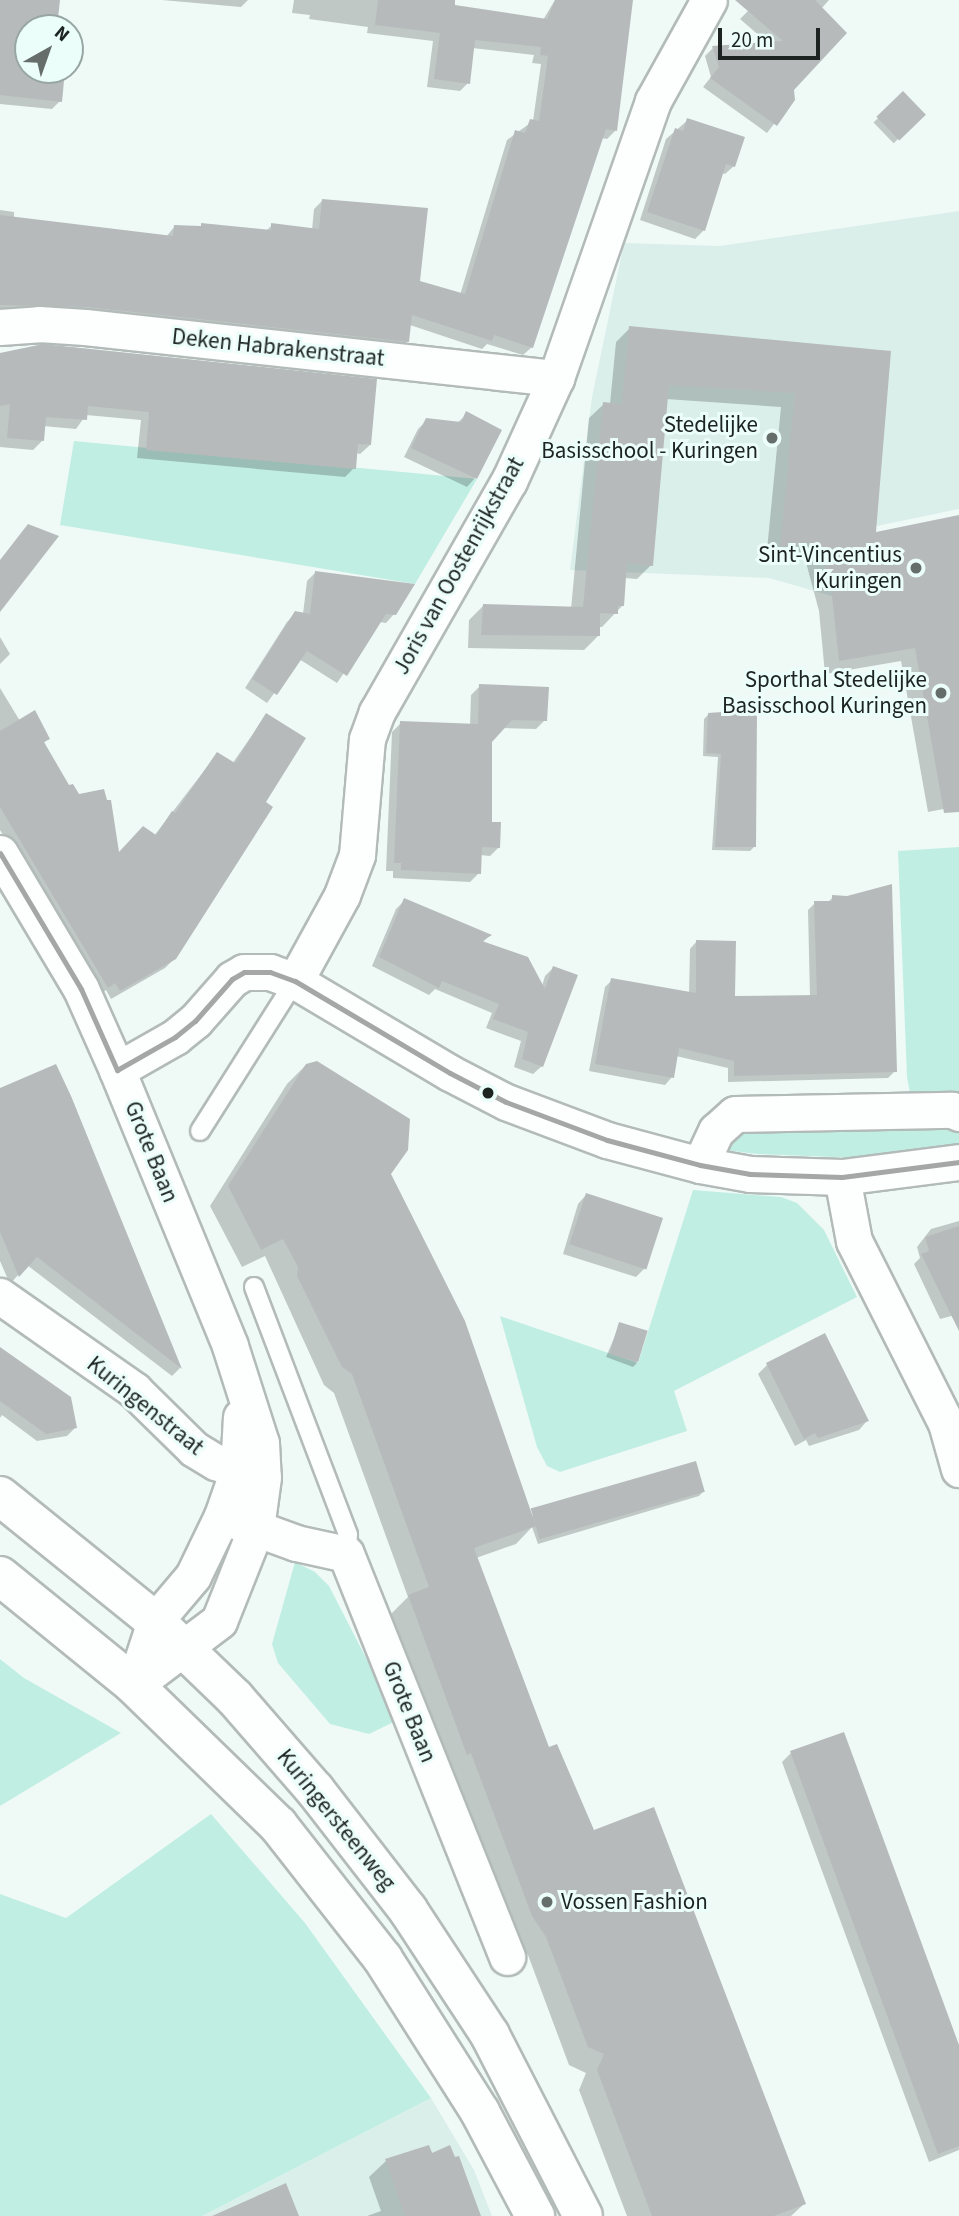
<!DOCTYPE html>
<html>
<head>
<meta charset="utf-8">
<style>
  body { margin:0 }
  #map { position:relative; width:959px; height:2216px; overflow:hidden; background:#effaf7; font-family:"Source Sans 3",sans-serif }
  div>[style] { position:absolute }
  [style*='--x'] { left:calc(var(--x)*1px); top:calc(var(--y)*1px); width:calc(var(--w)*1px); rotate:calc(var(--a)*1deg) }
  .built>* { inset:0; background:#dbefea }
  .green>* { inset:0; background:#c1eee3 }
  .shadow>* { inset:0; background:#0003; transform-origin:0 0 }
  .building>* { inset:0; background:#b7babb; transform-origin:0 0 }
  .roads { filter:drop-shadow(2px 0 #b3bbb9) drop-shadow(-2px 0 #b3bbb9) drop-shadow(0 2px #b3bbb9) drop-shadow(0 -2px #b3bbb9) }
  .service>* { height:18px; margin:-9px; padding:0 9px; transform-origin:9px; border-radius:9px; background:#fdfefe }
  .minor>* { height:35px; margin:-17.5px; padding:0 17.5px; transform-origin:17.5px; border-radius:17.5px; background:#fdfefe }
  .primary>* { height:38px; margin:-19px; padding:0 19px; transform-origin:19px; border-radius:19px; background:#fdfefe }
  .bus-1>* { height:5px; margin:-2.5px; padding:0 2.5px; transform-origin:2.5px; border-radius:2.5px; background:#a4a7a6 }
  .dots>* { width:19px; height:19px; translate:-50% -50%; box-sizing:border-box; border:4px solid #ebfef9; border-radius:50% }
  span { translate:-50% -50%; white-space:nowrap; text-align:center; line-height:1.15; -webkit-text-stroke:6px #ebfef9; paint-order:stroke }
  .street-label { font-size:23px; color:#1c2321 }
  .poi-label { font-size:23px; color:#1c2321 }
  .right { translate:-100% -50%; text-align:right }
  .left { translate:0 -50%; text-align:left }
  .north { position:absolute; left:14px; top:14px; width:70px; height:70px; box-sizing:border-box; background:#ebfef9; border:2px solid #98a6a3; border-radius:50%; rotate:40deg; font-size:19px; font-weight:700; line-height:28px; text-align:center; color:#1c2321 }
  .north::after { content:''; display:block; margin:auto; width:24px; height:32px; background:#666e6c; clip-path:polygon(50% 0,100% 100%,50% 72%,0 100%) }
  .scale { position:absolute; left:718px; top:28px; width:102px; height:32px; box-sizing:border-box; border:4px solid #1c2321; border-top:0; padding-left:9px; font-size:21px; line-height:24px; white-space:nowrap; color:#1c2321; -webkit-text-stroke:5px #ebfef9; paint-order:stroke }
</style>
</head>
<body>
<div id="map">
  <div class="built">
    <i style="clip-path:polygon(959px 211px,959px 509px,838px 534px,832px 596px,769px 578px,570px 570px,592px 397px,624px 243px,720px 246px)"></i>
    <i style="clip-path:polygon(431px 2098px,474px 2170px,492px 2216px,202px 2216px)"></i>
  </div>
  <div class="green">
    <i style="clip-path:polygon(74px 441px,477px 479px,415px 584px,60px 525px)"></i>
    <i style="clip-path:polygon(959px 847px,959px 1103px,912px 1104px,907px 1077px,898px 851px)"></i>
    <i style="clip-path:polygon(959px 1122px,959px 1146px,859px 1158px,757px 1154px,725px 1150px,736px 1125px)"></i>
    <i style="clip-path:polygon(693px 1190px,781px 1197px,797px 1203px,824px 1230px,857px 1297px,674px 1391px,687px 1431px,560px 1472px,547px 1466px,537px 1447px,500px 1316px,638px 1363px)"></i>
    <i style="clip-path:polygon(295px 1562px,315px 1572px,329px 1586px,398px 1720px,369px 1734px,330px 1724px,278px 1663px,272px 1644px)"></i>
    <i style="clip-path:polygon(0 1659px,24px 1678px,121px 1733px,0 1806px)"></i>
    <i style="clip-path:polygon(211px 1814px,305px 1923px,431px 2098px,202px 2216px,0 2216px,0 1894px,66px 1918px)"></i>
  </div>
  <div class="shadow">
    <i style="clip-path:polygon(0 0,58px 0,55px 28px,28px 28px,28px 70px,63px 70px,60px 101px,52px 109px,0 104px)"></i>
    <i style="clip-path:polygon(162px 0,248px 0,241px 7px)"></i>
    <i style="clip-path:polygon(294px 0,453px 0,453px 7px,543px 20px,555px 0,631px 0,616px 130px,607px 139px,601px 138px,532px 347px,523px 355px,487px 344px,482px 349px,410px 325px,408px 341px,399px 349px,0 312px,0 210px,14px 212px,14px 218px,166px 237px,175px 226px,199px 228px,202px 225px,266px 231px,272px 225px,312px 230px,314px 209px,323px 200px,419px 283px,460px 295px,507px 140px,533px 121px,541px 64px,532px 63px,534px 55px,472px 48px,468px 83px,460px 91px,427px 87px,433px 41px,367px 33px,368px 27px,309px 19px,310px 15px,292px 13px)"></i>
    <i style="clip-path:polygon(759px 0,829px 0,821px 9px,792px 90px,793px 99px,767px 133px,703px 87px,711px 77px,705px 56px,713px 48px,769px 44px,740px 19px)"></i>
    <i style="left:903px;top:94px;width:29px;height:41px;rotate:46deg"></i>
    <i style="clip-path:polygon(688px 120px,734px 166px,725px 174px,721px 173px,704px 230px,695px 239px,640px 220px,666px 139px)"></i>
    <i style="clip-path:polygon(630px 328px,890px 353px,874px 534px,959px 517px,959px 806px,928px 812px,901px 661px,825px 674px,819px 611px,804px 555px,766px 560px,781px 407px,666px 399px,651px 565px,637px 579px,625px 578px,623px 605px,602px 627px,598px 627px,598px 636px,584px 650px,468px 648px,469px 620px,483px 606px,571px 609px,589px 418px,604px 404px,610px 404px,616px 342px)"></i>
    <i style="clip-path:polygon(0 355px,370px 445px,360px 454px,356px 453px,354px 468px,345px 477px,137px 458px,141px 420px,86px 415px,76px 429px,43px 426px,42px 441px,33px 450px,0 447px)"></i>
    <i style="clip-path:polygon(467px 414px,500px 431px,475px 478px,467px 487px,404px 457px,418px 429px,427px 420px,457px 423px)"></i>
    <i style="clip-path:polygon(315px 573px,394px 614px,386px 623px,379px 622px,337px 683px,299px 659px,267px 703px,245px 688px,287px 622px,296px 613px,303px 614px,307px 581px)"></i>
    <i style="clip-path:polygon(0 637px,10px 654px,0 664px)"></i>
    <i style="clip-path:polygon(480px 686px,545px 720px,536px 729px,502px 728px,490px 741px,491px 824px,499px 847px,490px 856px,480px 855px,479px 873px,470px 882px,393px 878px,393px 871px,386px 871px,392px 732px,401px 723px,470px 726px,471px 695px)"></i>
    <i style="clip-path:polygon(0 688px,20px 721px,48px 738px,43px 744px,68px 787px,118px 855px,154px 836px,217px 754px,232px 764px,266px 715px,263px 802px,175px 958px,165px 968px,111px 999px,106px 990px,99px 996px,0 830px)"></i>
    <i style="clip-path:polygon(708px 715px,754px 847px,750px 851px,712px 850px,718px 757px,703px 756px,704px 719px)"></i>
    <i style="clip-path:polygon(833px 897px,895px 1071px,888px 1078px,728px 1082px,728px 1068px,676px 1056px,672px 1077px,665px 1085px,589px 1071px,605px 987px,612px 980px,689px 993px,690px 949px,697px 941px,733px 998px,810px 997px,808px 910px,815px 903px,827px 903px)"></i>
    <i style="clip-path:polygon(405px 900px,489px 936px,482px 943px,542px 986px,545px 976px,553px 968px,542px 1066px,533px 1074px,514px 1067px,521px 1041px,486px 1028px,492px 1013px,435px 989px,429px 995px,372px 966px,396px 909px)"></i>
    <i style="clip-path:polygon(306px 1065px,388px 1173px,531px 1516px,703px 1492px,699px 1496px,538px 1544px,532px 1527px,516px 1544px,476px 1558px,548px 1749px,804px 2204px,791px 2216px,627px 2216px,579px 2090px,586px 2073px,569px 2065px,528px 1955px,514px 1935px,452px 1771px,449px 1772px,390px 1615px,408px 1597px,334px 1393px,324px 1385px,265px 1256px,242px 1267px,210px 1206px,287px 1084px)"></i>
    <i style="clip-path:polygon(55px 1066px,180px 1368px,172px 1376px,27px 1265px,10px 1284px,0 1261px,0 1090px)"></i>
    <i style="clip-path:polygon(586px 1195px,645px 1268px,636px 1277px,563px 1254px,578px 1204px)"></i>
    <i style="clip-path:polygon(959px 1221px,959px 1314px,940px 1319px,914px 1264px,920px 1258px,917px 1247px,931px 1229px)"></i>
    <i style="clip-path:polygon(620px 1324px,637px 1363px,633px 1367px,606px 1357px)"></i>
    <i style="clip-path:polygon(824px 1335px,867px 1421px,859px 1430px,809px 1446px,806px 1440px,795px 1446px,758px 1374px,767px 1365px)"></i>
    <i style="clip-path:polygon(0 1361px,75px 1428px,67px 1436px,37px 1441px,2px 1415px,0 1418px)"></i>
    <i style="clip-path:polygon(791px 1753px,959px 2051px,959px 2150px,929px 2162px,782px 1762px)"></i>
    <i style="clip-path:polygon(428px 2147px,479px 2216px,367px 2216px,381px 2211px,369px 2177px,386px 2161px)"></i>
  </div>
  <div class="building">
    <i style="clip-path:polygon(0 0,60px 0,57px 28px,28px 28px,28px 70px,65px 70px,62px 102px,0 95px)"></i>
    <i style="clip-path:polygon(378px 0,455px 0,455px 5px,547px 19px,555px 0,633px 0,617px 131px,606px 129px,533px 348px,494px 335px,492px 341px,412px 315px,409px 342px,87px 307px,0 305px,0 215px,173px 236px,174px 225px,201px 226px,201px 223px,271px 230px,271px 223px,319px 229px,322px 199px,428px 208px,420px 281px,465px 294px,515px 130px,525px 133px,530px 119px,539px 121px,548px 56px,540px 55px,541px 47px,475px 40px,470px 84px,434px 79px,440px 33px,375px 25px)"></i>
    <i style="clip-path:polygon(735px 0,815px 0,847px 33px,794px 90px,795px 100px,777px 126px,710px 78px,719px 67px,712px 46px,783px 41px)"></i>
    <i style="left:903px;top:91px;width:33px;height:37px;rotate:46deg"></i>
    <i style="clip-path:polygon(687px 118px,745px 137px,735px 167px,726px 164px,705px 231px,647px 212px,675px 128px,683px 131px)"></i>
    <i style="clip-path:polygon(629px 326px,891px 351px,876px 532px,959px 515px,959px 812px,944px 813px,915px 648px,839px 661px,832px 596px,818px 542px,780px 547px,795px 393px,669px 385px,653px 566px,627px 563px,624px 606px,618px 606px,618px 614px,600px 613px,600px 636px,481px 635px,483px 604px,583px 607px,603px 402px,622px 404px)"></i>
    <i style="clip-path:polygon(43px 344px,377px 379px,371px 445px,358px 444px,356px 469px,146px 450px,149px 412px,88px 406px,87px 420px,46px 417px,44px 441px,7px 438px,10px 404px,0 406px,0 353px)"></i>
    <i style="clip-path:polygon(466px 411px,502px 430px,477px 479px,411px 448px,426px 418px,461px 422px)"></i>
    <i style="clip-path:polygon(28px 524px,59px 536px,0 612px,0 560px)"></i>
    <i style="clip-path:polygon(315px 571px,415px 584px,396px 615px,386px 614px,347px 676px,307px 651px,277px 695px,252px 679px,295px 611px,310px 614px)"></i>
    <i style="clip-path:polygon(479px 684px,549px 687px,547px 721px,512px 720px,492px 742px,492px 822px,501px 822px,500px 848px,482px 847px,481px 874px,401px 870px,401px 863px,394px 863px,400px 721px,478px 724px)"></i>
    <i style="clip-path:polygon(35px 710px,50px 739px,44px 742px,69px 785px,73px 784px,79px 794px,104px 789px,107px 800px,111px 800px,119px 852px,143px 826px,156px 835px,172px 811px,175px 813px,217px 752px,235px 763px,266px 713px,306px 738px,266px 802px,273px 807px,176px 959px,120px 991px,115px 983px,108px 988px,0 807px,0 731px)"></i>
    <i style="clip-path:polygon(722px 712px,757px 713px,756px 847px,715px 847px,721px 754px,706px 753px,708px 713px)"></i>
    <i style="clip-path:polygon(892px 884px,897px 1072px,734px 1076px,734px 1061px,679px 1048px,674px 1078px,595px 1064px,611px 978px,696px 993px,696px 940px,736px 941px,735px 996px,817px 995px,814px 901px,832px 901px,832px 895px,847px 896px)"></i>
    <i style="clip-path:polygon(404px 898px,492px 935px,482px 941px,528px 957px,545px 989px,553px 966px,578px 975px,543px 1067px,522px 1059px,528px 1032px,493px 1019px,499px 1004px,442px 981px,439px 988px,379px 957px)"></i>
    <i style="clip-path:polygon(317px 1061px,410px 1119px,408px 1150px,391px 1174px,465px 1321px,536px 1526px,474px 1548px,549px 1747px,557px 1744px,594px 1830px,654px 1807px,806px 2204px,774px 2216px,652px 2216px,597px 2070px,604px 2054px,588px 2047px,546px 1937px,532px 1916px,471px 1753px,467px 1755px,408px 1595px,429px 1587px,352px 1374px,342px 1367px,297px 1276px,298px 1267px,283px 1239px,261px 1250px,228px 1186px,306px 1064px)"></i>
    <i style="clip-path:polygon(56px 1064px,71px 1096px,182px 1369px,37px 1257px,19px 1277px,0 1232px,0 1088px)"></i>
    <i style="left:586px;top:1193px;width:81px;height:54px;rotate:18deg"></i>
    <i style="clip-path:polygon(959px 1226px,959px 1331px,921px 1254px,929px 1251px,925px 1237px)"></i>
    <i style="left:619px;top:1322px;width:30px;height:33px;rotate:17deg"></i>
    <i style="clip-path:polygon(825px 1333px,869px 1421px,818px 1438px,815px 1433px,804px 1439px,766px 1363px)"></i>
    <i style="clip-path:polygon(0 1347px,71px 1397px,77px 1428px,46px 1434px,0 1401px)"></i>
    <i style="left:696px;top:1461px;width:32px;height:172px;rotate:74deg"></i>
    <i style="clip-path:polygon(844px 1732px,959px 2045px,959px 2146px,938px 2154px,790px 1751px)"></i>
    <i style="clip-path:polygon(429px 2145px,432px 2153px,450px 2145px,455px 2157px,459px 2156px,481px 2216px,405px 2216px,385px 2159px)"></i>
    <i style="clip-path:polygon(286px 2183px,299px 2216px,212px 2216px)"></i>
  </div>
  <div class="roads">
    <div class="service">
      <i style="--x:200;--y:1131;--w:178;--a:-57.7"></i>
      <i style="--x:254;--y:1287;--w:265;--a:69.2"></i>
      <i style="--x:348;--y:1535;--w:19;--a:96"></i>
    </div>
    <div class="minor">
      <i style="--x:0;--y:327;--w:39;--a:-4"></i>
      <i style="--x:39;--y:324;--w:46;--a:3.7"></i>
      <i style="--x:85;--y:327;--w:474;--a:6.2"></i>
      <i style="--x:0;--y:853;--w:158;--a:59.2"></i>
      <i style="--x:81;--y:989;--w:89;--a:66"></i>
      <i style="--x:117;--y:1070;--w:298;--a:67.7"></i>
      <i style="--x:230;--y:1346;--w:102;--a:72.3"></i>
      <i style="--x:261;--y:1443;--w:34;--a:87"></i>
      <i style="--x:263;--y:1477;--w:51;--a:97.8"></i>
      <i style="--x:256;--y:1528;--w:100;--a:111.7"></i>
      <i style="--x:219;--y:1621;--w:106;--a:143"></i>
      <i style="--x:295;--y:981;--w:98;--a:-61.3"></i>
      <i style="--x:342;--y:895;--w:43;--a:-69.4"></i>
      <i style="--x:357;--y:855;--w:116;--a:-85.1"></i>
      <i style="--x:367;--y:739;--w:29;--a:-70"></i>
      <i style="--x:377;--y:712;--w:266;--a:-60.3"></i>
      <i style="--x:509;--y:481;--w:113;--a:-65.5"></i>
      <i style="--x:556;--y:378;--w:293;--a:-70.7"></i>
      <i style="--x:653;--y:101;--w:115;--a:-61"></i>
      <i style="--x:117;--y:1070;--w:67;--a:-29.6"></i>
      <i style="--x:175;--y:1037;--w:26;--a:-39"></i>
      <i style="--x:195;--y:1021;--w:56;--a:-48.6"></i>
      <i style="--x:232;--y:979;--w:14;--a:-30"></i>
      <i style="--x:244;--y:972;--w:26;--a:0"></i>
      <i style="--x:270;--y:972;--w:27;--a:20"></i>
      <i style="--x:295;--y:981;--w:180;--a:30.7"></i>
      <i style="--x:450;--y:1073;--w:63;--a:27.4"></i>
      <i style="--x:506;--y:1102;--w:108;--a:20.6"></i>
      <i style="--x:607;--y:1140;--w:96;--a:15"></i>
      <i style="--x:700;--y:1165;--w:51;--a:10.2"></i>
      <i style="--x:750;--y:1174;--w:92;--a:1.9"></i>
      <i style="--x:842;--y:1177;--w:118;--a:-7.3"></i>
      <i style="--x:700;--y:1165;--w:38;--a:-65"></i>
      <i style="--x:716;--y:1131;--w:25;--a:-42"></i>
      <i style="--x:735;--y:1114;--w:217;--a:-1.1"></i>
      <i style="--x:952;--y:1110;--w:8;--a:23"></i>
      <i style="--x:842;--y:1177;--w:65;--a:79.4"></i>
      <i style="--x:854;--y:1241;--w:204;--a:63.2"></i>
      <i style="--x:946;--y:1423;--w:48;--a:74.2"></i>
      <i style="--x:0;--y:1296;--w:164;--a:35"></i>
      <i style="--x:134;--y:1390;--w:84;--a:44.5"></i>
      <i style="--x:194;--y:1449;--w:26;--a:31"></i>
      <i style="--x:216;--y:1462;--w:43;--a:17.6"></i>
      <i style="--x:222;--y:1516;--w:79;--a:20"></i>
      <i style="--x:296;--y:1543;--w:51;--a:12.4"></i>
      <i style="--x:346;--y:1554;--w:434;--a:68.2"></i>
      <i style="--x:134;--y:1685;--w:67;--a:-71.8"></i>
      <i style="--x:155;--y:1621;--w:59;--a:-49.8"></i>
      <i style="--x:193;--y:1576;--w:67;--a:-64.2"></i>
      <i style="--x:222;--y:1516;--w:49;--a:-70.8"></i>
      <i style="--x:238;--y:1470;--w:53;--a:-86.8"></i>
    </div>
    <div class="primary">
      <i style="--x:0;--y:1496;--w:199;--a:38.9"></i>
      <i style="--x:155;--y:1621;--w:111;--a:43.9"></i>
      <i style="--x:235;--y:1698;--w:122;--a:49"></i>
      <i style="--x:315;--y:1790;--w:152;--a:52.2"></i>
      <i style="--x:408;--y:1910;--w:149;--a:56.7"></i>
      <i style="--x:490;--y:2035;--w:203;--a:62.8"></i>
      <i style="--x:0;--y:1576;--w:173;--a:39.1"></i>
      <i style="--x:134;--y:1685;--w:201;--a:44.2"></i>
      <i style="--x:278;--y:1825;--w:170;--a:51.9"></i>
      <i style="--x:383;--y:1959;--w:181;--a:57.6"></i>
      <i style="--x:480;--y:2112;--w:118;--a:62.1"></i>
    </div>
  </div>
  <div class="bus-1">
    <i style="--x:0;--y:853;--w:158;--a:59.2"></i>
    <i style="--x:81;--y:989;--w:89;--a:66"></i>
    <i style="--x:117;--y:1070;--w:67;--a:-29.6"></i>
    <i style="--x:175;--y:1037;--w:26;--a:-39"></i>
    <i style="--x:195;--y:1021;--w:56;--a:-48.6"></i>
    <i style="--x:232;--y:979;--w:14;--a:-30"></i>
    <i style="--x:244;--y:972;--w:26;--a:0"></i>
    <i style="--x:270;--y:972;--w:27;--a:20"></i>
    <i style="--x:295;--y:981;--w:180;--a:30.7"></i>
    <i style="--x:450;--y:1073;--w:63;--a:27.4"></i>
    <i style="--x:506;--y:1102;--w:108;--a:20.6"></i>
    <i style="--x:607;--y:1140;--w:96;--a:15"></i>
    <i style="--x:700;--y:1165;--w:51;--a:10.2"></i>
    <i style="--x:750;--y:1174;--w:92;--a:1.9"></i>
    <i style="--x:842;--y:1177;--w:118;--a:-7.3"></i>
  </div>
  <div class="dots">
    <i style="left:772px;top:438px;background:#666e6c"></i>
    <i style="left:916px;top:568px;background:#666e6c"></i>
    <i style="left:941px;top:693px;background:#666e6c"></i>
    <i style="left:488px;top:1093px;background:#1c2321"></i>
    <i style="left:547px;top:1902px;background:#666e6c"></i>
  </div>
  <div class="street-label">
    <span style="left:278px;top:348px;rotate:6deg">Deken Habrakenstraat</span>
    <span style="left:459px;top:566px;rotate:-61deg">Joris van Oostenrijkstraat</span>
    <span style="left:151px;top:1152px;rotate:68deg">Grote Baan</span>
    <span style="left:145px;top:1406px;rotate:39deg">Kuringenstraat</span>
    <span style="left:409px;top:1712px;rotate:68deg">Grote Baan</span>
    <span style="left:336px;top:1820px;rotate:51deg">Kuringersteenweg</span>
  </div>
  <div class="poi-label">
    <span class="right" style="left:758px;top:438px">Stedelijke<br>Basisschool - Kuringen</span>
    <span class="right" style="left:902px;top:568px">Sint-Vincentius<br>Kuringen</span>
    <span class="right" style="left:927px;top:693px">Sporthal Stedelijke<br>Basisschool Kuringen</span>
    <span class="left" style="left:561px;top:1902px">Vossen Fashion</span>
  </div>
  <div class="north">N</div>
  <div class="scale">20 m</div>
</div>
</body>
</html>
